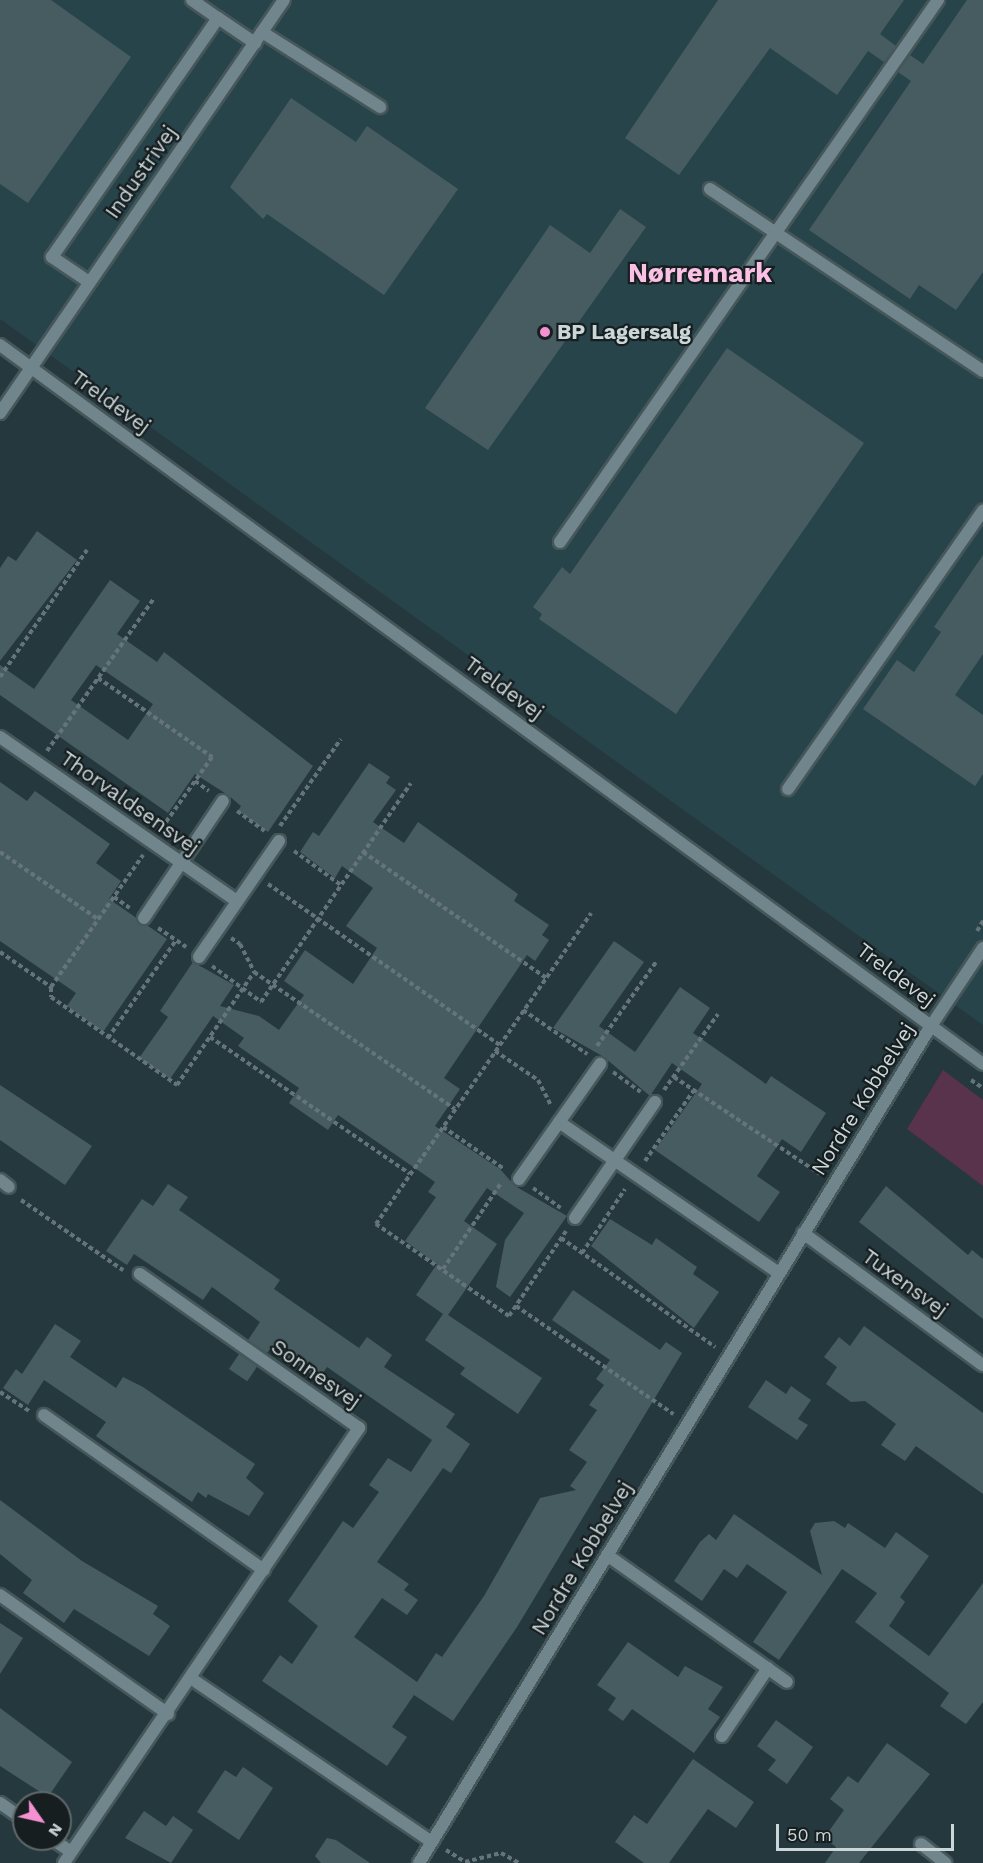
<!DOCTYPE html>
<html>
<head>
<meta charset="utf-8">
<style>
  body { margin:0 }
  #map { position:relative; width:983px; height:1863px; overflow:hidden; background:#25383d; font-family:"Work Sans",sans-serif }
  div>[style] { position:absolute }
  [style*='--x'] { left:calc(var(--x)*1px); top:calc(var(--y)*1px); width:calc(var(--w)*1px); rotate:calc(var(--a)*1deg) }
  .built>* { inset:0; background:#28444b }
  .green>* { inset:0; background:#59324b }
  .building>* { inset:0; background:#475c61; transform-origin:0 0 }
  .path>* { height:4px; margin-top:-2px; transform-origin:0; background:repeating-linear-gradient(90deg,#647479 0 4.5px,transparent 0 7.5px) }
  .roads { filter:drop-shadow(2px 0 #46575a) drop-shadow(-2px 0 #46575a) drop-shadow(0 2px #46575a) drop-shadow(0 -2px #46575a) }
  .service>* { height:12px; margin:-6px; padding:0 6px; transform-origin:6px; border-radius:6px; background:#71868c }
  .minor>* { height:12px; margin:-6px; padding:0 6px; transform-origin:6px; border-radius:6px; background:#71868c }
  .tertiary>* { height:12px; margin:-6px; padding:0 6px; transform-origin:6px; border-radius:6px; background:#71868c }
  .dots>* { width:16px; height:16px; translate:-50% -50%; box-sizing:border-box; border:3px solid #161e20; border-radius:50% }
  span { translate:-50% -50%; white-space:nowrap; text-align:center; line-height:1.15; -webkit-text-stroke:4.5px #161e20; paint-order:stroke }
  .street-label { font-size:21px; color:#cbd6d9 }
  .poi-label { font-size:21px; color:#cbd6d9; font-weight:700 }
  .left { translate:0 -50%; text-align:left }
  .district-label { font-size:27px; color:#fbc1e4; font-weight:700 }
  .north { position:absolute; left:12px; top:1791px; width:60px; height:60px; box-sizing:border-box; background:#161e20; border:2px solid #5e686a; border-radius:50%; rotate:124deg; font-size:16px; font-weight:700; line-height:24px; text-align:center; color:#cbd6d9 }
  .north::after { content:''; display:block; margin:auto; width:21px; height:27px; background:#f591d2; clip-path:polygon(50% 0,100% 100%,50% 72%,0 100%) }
  .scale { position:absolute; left:776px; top:1824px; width:178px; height:27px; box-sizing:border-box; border:3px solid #cbd6d9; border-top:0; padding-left:8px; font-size:18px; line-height:21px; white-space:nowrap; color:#cbd6d9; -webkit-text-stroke:4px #161e20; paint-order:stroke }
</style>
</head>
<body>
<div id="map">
  <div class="built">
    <i style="clip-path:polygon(0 0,983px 0,983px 1025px,0 319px)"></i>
  </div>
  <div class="green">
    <i style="clip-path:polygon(943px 1070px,983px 1100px,983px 1186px,907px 1129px)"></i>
  </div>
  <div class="building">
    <i style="clip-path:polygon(0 0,51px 0,131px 57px,28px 203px,0 184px)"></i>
    <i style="clip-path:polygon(718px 0,904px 0,880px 34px,896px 46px,884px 62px,868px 51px,837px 95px,770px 48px,679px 175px,625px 138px)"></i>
    <i style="clip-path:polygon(967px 0,983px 0,983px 272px,956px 310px,919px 285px,910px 299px,809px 230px,911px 81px,898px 72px,910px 55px,923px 64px)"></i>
    <i style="clip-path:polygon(291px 98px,356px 142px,367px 126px,458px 189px,384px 295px,267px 214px,263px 219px,230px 187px)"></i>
    <i style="clip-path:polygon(620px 209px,646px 227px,488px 450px,425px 408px,550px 225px,590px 253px)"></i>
    <i style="clip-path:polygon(727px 348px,864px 443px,676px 714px,539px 619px,542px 614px,533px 607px,562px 567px,570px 574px)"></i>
    <i style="clip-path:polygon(37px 531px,77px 560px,0 661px,0 568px,8px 556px,16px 561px)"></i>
    <i style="clip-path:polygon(983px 555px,983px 654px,955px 695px,983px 715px,983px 774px,975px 786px,863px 709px,897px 660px,914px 672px,941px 632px,934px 627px)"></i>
    <i style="clip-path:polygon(evenodd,110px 580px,140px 601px,117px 634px,157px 662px,164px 652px,313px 766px,268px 832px,238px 811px,241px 806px,228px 795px,195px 774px,168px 813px,0 695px,0 665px,34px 689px,110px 580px,96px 665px,153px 704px,128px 740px,71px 700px,96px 665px)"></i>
    <i style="clip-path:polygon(369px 763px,390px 777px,386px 783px,396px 790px,373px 822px,404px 843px,418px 822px,518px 894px,514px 901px,549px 925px,542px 935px,549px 940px,535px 961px,527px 955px,444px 1078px,460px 1089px,435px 1126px,500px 1169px,515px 1186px,567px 1216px,510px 1297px,496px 1287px,505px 1240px,524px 1213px,487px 1188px,464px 1221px,497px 1244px,448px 1315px,542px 1378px,518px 1414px,460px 1374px,465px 1368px,425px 1340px,443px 1314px,416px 1295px,437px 1264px,405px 1241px,436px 1197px,428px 1192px,435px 1182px,338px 1115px,328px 1130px,289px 1103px,299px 1088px,238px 1046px,244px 1038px,213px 1016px,170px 1079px,139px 1058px,168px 1017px,160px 1011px,193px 962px,234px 985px,220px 1006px,259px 1016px,279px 1030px,304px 995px,284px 981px,305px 950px,353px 984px,377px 948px,346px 926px,373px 888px,342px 866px,335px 878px,300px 852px,313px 832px,319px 836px)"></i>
    <i style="clip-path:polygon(0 782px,27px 801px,35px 791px,110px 844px,96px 863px,121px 881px,109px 899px,167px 939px,103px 1032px,67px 1006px,76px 993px,0 941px)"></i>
    <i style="clip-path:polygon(614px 941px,644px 962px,599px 1026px,635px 1052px,680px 987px,710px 1008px,693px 1033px,766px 1084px,771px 1076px,826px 1113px,801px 1152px,782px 1139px,757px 1176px,780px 1192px,759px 1222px,655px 1150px,702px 1084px,672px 1063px,650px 1096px,604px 1057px,553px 1028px)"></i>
    <i style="clip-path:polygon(0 1085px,92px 1146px,65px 1185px,0 1140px)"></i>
    <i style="clip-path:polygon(168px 1184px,188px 1197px,179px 1210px,280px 1280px,274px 1289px,359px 1348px,367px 1337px,392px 1355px,384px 1367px,455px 1414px,446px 1427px,470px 1444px,451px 1473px,443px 1468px,377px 1562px,409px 1584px,404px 1590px,418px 1600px,407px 1615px,382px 1598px,354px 1637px,417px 1682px,436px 1653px,442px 1657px,484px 1596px,540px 1498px,576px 1490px,570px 1486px,587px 1462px,569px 1450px,597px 1410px,589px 1405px,604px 1385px,596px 1379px,610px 1360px,552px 1320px,573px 1290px,660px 1350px,666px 1342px,682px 1353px,517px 1627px,453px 1721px,414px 1695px,392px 1727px,407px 1737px,387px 1766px,262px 1681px,280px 1655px,292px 1664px,318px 1626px,288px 1601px,343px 1521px,353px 1528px,379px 1492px,369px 1485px,388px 1458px,411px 1472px,432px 1440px,327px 1367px,319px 1379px,271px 1348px,267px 1353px,248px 1340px,260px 1322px,212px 1287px,203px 1300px,134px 1254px,127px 1265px,106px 1251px,142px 1199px,153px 1206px)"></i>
    <i style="clip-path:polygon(886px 1186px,968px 1255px,972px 1250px,983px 1259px,983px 1319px,859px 1222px)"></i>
    <i style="clip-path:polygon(610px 1219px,652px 1245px,656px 1238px,697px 1267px,693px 1274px,719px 1292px,694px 1328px,591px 1246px)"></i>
    <i style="clip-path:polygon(55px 1324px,81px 1341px,70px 1357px,116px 1388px,123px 1377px,143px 1387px,255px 1464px,246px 1478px,264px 1493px,249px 1516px,208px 1494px,206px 1498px,198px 1492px,192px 1502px,134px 1463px,96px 1436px,106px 1422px,44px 1380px,28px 1405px,3px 1388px,16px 1369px,22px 1374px)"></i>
    <i style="clip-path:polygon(864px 1326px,983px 1413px,983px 1494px,916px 1446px,905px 1461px,881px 1445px,896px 1424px,865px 1401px,851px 1402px,826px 1384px,837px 1367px,824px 1357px,839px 1337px,850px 1346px)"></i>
    <i style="left:239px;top:1354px;width:22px;height:18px;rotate:34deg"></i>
    <i style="clip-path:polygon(766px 1380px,786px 1394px,791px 1386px,811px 1400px,798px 1419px,808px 1425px,797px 1440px,748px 1407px)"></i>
    <i style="clip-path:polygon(0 1500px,82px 1561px,158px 1606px,153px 1614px,170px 1626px,149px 1656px,74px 1609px,64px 1623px,23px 1593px,32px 1580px,0 1554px)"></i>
    <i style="clip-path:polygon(734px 1514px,822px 1575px,810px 1531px,815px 1523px,834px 1521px,845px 1528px,848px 1523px,885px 1548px,896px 1532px,929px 1556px,900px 1597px,905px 1602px,889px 1626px,929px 1656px,983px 1583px,983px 1702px,966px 1724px,940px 1706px,949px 1693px,855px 1622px,877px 1593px,842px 1569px,779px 1660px,753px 1642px,787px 1592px,747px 1564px,737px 1578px,724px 1569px,702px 1601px,674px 1581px,700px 1542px,709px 1534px,716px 1540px)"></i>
    <i style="clip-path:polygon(0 1623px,23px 1638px,0 1674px)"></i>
    <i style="clip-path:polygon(628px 1642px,678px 1677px,685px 1666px,723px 1687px,708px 1709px,720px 1717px,694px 1753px,632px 1709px,623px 1721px,608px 1710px,616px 1698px,597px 1685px)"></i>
    <i style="clip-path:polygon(0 1708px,72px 1762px,48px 1797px,0 1766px)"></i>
    <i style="clip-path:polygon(776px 1720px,813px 1747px,787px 1784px,768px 1770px,776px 1760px,757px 1746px)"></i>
    <i style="clip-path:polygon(887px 1743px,930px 1774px,859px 1863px,825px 1863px,836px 1847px,824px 1838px,844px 1810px,830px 1799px,848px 1776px,858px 1783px)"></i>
    <i style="clip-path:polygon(693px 1759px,754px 1802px,736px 1828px,708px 1809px,669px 1863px,644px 1863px,615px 1842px,634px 1815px,647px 1824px)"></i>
    <i style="clip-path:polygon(243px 1767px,273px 1788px,239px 1840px,197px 1812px,225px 1770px,236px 1777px)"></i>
    <i style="clip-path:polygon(144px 1811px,166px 1826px,173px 1816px,193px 1830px,171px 1863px,125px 1838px)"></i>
    <i style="clip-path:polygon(327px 1838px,336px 1840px,370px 1863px,321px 1863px,315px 1856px)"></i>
  </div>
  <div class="path">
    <i style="--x:0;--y:677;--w:154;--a:-55.6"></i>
    <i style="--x:98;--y:678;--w:139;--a:34.7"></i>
    <i style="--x:212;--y:757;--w:88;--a:125.3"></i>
    <i style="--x:47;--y:751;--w:187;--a:-55"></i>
    <i style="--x:195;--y:781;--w:17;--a:36"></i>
    <i style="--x:237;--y:811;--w:34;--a:36"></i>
    <i style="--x:280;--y:826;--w:106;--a:-55"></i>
    <i style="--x:294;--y:851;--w:58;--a:35.9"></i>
    <i style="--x:0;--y:852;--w:119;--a:34.4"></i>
    <i style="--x:363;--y:852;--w:222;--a:34.5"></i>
    <i style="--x:268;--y:884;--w:282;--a:34.8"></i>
    <i style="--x:114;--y:897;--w:19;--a:35"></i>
    <i style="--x:158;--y:928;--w:34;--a:34"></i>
    <i style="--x:977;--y:931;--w:12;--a:-59"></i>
    <i style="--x:231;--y:938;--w:11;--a:34"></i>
    <i style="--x:240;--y:944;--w:31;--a:63"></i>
    <i style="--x:254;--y:972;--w:243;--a:34.3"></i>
    <i style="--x:0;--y:952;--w:62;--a:34.5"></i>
    <i style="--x:51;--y:987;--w:10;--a:90"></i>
    <i style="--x:51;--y:997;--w:154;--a:34.9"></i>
    <i style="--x:177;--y:1085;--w:137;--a:-55.7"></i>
    <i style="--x:212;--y:966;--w:61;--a:36.3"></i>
    <i style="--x:261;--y:1002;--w:265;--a:-55.6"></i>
    <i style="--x:51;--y:987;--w:161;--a:-55.1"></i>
    <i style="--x:523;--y:1010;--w:78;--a:34.5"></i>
    <i style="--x:210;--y:1037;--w:242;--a:34.4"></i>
    <i style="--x:108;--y:1038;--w:119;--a:-55.2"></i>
    <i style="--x:597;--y:1046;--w:103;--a:-54.9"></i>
    <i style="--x:495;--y:1051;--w:52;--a:34"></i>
    <i style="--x:538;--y:1080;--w:28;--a:63"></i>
    <i style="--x:613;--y:1072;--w:34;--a:36"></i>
    <i style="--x:674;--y:1077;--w:175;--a:33.6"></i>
    <i style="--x:971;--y:1080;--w:14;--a:34"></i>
    <i style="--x:664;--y:1090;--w:93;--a:-54.6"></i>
    <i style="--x:443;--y:1127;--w:74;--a:34.5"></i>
    <i style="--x:645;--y:1161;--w:86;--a:-55.4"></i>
    <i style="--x:533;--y:1188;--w:34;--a:36"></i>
    <i style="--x:21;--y:1200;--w:124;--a:34.5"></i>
    <i style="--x:566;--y:1231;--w:102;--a:123.8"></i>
    <i style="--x:509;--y:1316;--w:162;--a:-145.3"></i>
    <i style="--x:376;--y:1224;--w:378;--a:-55.3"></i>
    <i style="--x:561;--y:1238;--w:189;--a:35.3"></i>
    <i style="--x:582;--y:1253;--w:77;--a:-56.1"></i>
    <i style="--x:443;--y:1269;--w:104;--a:-56"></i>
    <i style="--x:516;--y:1306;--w:191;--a:34.5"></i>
    <i style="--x:0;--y:1392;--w:35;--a:33"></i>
    <i style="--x:446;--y:1850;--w:22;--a:32"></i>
    <i style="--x:465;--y:1862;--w:37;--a:-14"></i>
    <i style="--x:501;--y:1853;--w:21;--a:29"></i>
  </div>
  <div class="roads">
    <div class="service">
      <i style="--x:192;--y:0;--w:32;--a:35"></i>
      <i style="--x:262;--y:32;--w:140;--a:32.4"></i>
      <i style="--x:710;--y:189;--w:328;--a:33.7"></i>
      <i style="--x:89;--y:282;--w:45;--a:-146"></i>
      <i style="--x:52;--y:257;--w:291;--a:-55.2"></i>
      <i style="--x:218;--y:18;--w:45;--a:34"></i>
      <i style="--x:560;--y:542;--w:661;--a:-55.11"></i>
      <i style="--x:788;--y:789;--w:340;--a:-55"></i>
      <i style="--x:144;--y:918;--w:141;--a:-56"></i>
      <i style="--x:199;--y:957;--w:141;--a:-55.4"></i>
      <i style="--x:519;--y:1179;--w:141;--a:-54.8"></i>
      <i style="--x:575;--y:1218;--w:141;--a:-55.4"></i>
      <i style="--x:607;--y:1555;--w:220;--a:35.2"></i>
      <i style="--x:722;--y:1736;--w:82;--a:-55.9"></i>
    </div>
    <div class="minor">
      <i style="--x:0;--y:413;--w:501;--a:-55.49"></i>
      <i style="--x:0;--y:737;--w:288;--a:34.7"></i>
      <i style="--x:559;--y:1122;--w:267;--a:34.5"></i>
      <i style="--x:0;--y:1180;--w:11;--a:38"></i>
      <i style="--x:803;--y:1233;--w:223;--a:36.3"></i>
      <i style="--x:44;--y:1415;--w:269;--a:35.2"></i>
      <i style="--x:0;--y:1595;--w:206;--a:35.3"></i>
      <i style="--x:192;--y:1679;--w:290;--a:34.2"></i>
      <i style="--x:0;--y:1803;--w:29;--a:35"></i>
      <i style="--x:52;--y:1839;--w:23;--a:34"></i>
      <i style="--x:921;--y:1844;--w:31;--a:38"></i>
      <i style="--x:64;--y:1863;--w:526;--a:-55.86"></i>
      <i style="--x:359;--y:1428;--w:268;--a:-144.9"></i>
      <i style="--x:419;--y:1863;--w:981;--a:-58.55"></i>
    </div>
    <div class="tertiary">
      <i style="--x:0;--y:345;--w:1218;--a:36.18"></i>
      <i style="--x:931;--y:1026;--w:94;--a:-56.3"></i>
    </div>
  </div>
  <div class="dots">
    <i style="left:545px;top:332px;background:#f591d2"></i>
  </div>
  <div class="street-label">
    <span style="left:141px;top:172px;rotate:-55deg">Industrivej</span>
    <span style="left:111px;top:402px;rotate:36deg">Treldevej</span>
    <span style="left:504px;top:688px;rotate:36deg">Treldevej</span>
    <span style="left:130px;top:803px;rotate:35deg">Thorvaldsensvej</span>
    <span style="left:896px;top:975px;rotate:37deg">Treldevej</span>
    <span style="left:863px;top:1099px;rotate:-58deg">Nordre Kobbelvej</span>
    <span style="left:905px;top:1283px;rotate:36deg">Tuxensvej</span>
    <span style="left:316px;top:1374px;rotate:35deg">Sonnesvej</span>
    <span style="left:582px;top:1558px;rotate:-59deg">Nordre Kobbelvej</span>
  </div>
  <div class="poi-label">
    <span class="left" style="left:557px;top:332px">BP Lagersalg</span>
  </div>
  <div class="district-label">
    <span style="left:700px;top:274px">Nørremark</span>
  </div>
  <div class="north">N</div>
  <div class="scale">50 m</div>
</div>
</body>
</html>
